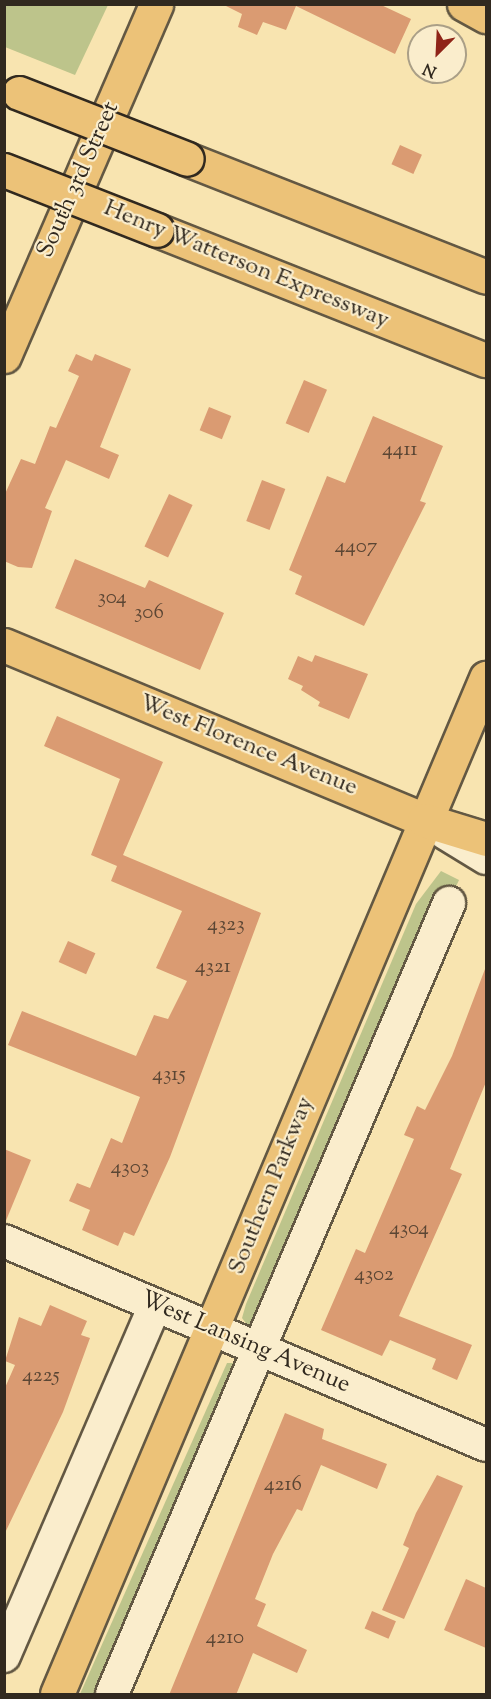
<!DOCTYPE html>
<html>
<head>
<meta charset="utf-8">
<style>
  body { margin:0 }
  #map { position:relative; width:491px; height:1699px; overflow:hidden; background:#f8e4b0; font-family:"Sorts Mill Goudy",serif }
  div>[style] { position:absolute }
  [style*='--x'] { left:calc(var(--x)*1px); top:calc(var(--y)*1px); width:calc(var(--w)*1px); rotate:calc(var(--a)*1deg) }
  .green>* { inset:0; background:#bdc48b }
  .building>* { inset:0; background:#da9b72; transform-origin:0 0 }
  .roads { filter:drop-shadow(2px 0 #635843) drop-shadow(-2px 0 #635843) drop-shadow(0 2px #635843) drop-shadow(0 -2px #635843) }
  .minor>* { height:32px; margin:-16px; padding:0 16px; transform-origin:16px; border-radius:16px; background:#faedcc }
  .major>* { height:33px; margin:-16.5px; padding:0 16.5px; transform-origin:16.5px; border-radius:16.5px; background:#ecc278 }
  .highway>* { height:33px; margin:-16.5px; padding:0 16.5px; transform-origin:16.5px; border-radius:16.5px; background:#ecc278 }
  .bridges { filter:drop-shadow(2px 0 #31291f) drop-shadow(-2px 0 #31291f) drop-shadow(0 2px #31291f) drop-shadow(0 -2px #31291f) }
  .highway-bridge>* { height:33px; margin:-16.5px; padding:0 16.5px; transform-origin:16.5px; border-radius:16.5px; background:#ecc278 }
  span { translate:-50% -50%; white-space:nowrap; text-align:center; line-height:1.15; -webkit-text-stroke:4.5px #faedcc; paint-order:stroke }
  .number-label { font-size:21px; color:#5b4634 }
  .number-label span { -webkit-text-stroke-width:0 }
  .street-label { font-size:24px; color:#31291f }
  .frame { position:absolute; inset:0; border:6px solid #31291f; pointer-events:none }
  .north { position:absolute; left:407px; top:24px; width:60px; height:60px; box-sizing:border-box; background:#faedcc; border:2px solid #aa9f87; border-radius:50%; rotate:204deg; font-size:16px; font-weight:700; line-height:24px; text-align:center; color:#31291f }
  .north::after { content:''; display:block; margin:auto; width:21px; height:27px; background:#8f2418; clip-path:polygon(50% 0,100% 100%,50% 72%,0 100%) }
</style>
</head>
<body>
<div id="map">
  <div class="green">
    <i style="clip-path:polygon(4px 5px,5px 4px,108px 5px,75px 75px,5px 47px)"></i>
    <i style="clip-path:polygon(441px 871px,459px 880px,251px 1330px,242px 1318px,246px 1304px,416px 904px)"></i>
    <i style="clip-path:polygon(227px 1363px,237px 1363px,100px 1694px,80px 1694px)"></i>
  </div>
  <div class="building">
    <i style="clip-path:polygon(222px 4px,379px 4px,411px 19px,395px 54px,296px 6px,286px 30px,263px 22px,257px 35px,238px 27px,242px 14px)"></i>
    <i style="left:400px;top:145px;width:24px;height:21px;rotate:24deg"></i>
    <i style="clip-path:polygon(76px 354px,92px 361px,95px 354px,131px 369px,100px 447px,119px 455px,109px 479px,66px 460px,45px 508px,52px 511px,32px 568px,18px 567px,4px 561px,4px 496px,21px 459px,35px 464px,50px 426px,56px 428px,79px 376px,68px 371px)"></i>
    <i style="left:304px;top:380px;width:25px;height:47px;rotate:23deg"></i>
    <i style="left:209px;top:407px;width:24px;height:25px;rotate:22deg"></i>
    <i style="clip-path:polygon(373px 416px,443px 446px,420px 501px,426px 503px,364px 626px,295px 594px,302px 576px,289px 570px,327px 476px,345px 483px)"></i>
    <i style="left:262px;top:480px;width:25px;height:44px;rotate:21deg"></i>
    <i style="left:169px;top:494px;width:26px;height:58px;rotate:25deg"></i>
    <i style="clip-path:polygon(75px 559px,145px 588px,149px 580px,224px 613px,200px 670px,55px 608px)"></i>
    <i style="clip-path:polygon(315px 655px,368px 674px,349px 719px,318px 706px,320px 702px,301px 690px,303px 686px,288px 679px,298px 656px,312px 662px)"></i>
    <i style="clip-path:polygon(57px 716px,163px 762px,123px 855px,261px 913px,170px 1157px,134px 1236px,124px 1232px,118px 1246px,82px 1230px,90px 1210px,69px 1201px,77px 1183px,90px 1188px,111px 1138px,122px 1143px,140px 1097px,8px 1045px,22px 1011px,136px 1056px,154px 1015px,168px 1019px,187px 981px,156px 968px,182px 911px,111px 881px,117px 866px,91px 855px,120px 779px,44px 746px)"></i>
    <i style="left:68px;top:941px;width:30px;height:23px;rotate:24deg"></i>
    <i style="clip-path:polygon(485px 969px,486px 1082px,450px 1169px,462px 1174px,399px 1316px,472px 1345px,457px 1380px,432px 1369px,436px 1359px,390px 1340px,382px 1356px,321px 1330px,356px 1249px,365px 1253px,414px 1139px,404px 1135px,417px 1106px,425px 1110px,452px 1056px)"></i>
    <i style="clip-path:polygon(4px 1149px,31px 1160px,5px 1223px,4px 1222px)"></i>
    <i style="clip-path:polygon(50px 1305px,87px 1321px,81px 1335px,90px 1338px,63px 1412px,4px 1535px,4px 1390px,15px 1365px,5px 1361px,19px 1317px,41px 1326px)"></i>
    <i style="clip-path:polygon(285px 1413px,324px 1429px,322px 1439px,387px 1464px,377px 1489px,321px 1465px,302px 1511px,297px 1509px,273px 1554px,255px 1599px,266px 1604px,257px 1626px,307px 1650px,297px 1673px,253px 1653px,236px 1695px,169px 1695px)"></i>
    <i style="clip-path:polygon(437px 1475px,463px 1486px,404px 1619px,382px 1610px,409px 1548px,403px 1545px,416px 1513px)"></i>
    <i style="clip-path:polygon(466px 1579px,486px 1588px,486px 1648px,444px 1630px)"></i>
    <i style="left:372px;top:1611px;width:26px;height:19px;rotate:23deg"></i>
  </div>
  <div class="roads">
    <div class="minor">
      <i style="--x:445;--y:833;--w:48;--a:31.4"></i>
      <i style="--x:4;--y:1241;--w:523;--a:22.94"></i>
      <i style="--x:4;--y:1656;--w:382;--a:-66.7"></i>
      <i style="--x:112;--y:1694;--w:860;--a:-66.92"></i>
    </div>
    <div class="major">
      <i style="--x:464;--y:4;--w:25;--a:29"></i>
      <i style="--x:4;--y:356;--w:383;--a:-66.6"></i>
      <i style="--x:4;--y:645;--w:455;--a:22.6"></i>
      <i style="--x:57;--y:1694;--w:1103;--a:-67.11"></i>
    </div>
    <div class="highway">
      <i style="--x:187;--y:159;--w:321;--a:21.5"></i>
      <i style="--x:157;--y:230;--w:354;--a:21.6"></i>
      <i style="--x:424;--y:820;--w:65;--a:17"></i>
    </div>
  </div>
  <div class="bridges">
    <div class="highway-bridge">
      <i style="--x:19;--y:93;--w:180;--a:21.4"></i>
      <i style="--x:4;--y:170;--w:164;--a:21.4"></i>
    </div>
  </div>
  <div class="number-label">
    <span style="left:400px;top:450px">4411</span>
    <span style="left:356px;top:547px">4407</span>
    <span style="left:112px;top:598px">304</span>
    <span style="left:149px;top:613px">306</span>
    <span style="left:226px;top:925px">4323</span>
    <span style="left:213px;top:967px">4321</span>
    <span style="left:169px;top:1075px">4315</span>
    <span style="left:130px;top:1168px">4303</span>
    <span style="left:409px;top:1229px">4304</span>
    <span style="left:374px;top:1275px">4302</span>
    <span style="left:41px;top:1376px">4225</span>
    <span style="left:283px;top:1485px">4216</span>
    <span style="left:225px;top:1638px">4210</span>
  </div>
  <div class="street-label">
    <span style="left:79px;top:180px;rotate:-66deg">South 3rd Street</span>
    <span style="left:246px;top:265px;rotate:22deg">Henry Watterson Expressway</span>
    <span style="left:248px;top:746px;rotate:22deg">West Florence Avenue</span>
    <span style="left:272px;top:1186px;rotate:-68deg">Southern Parkway</span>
    <span style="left:245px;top:1343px;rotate:23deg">West Lansing Avenue</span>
  </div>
  <div class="frame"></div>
  <div class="north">N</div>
</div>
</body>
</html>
